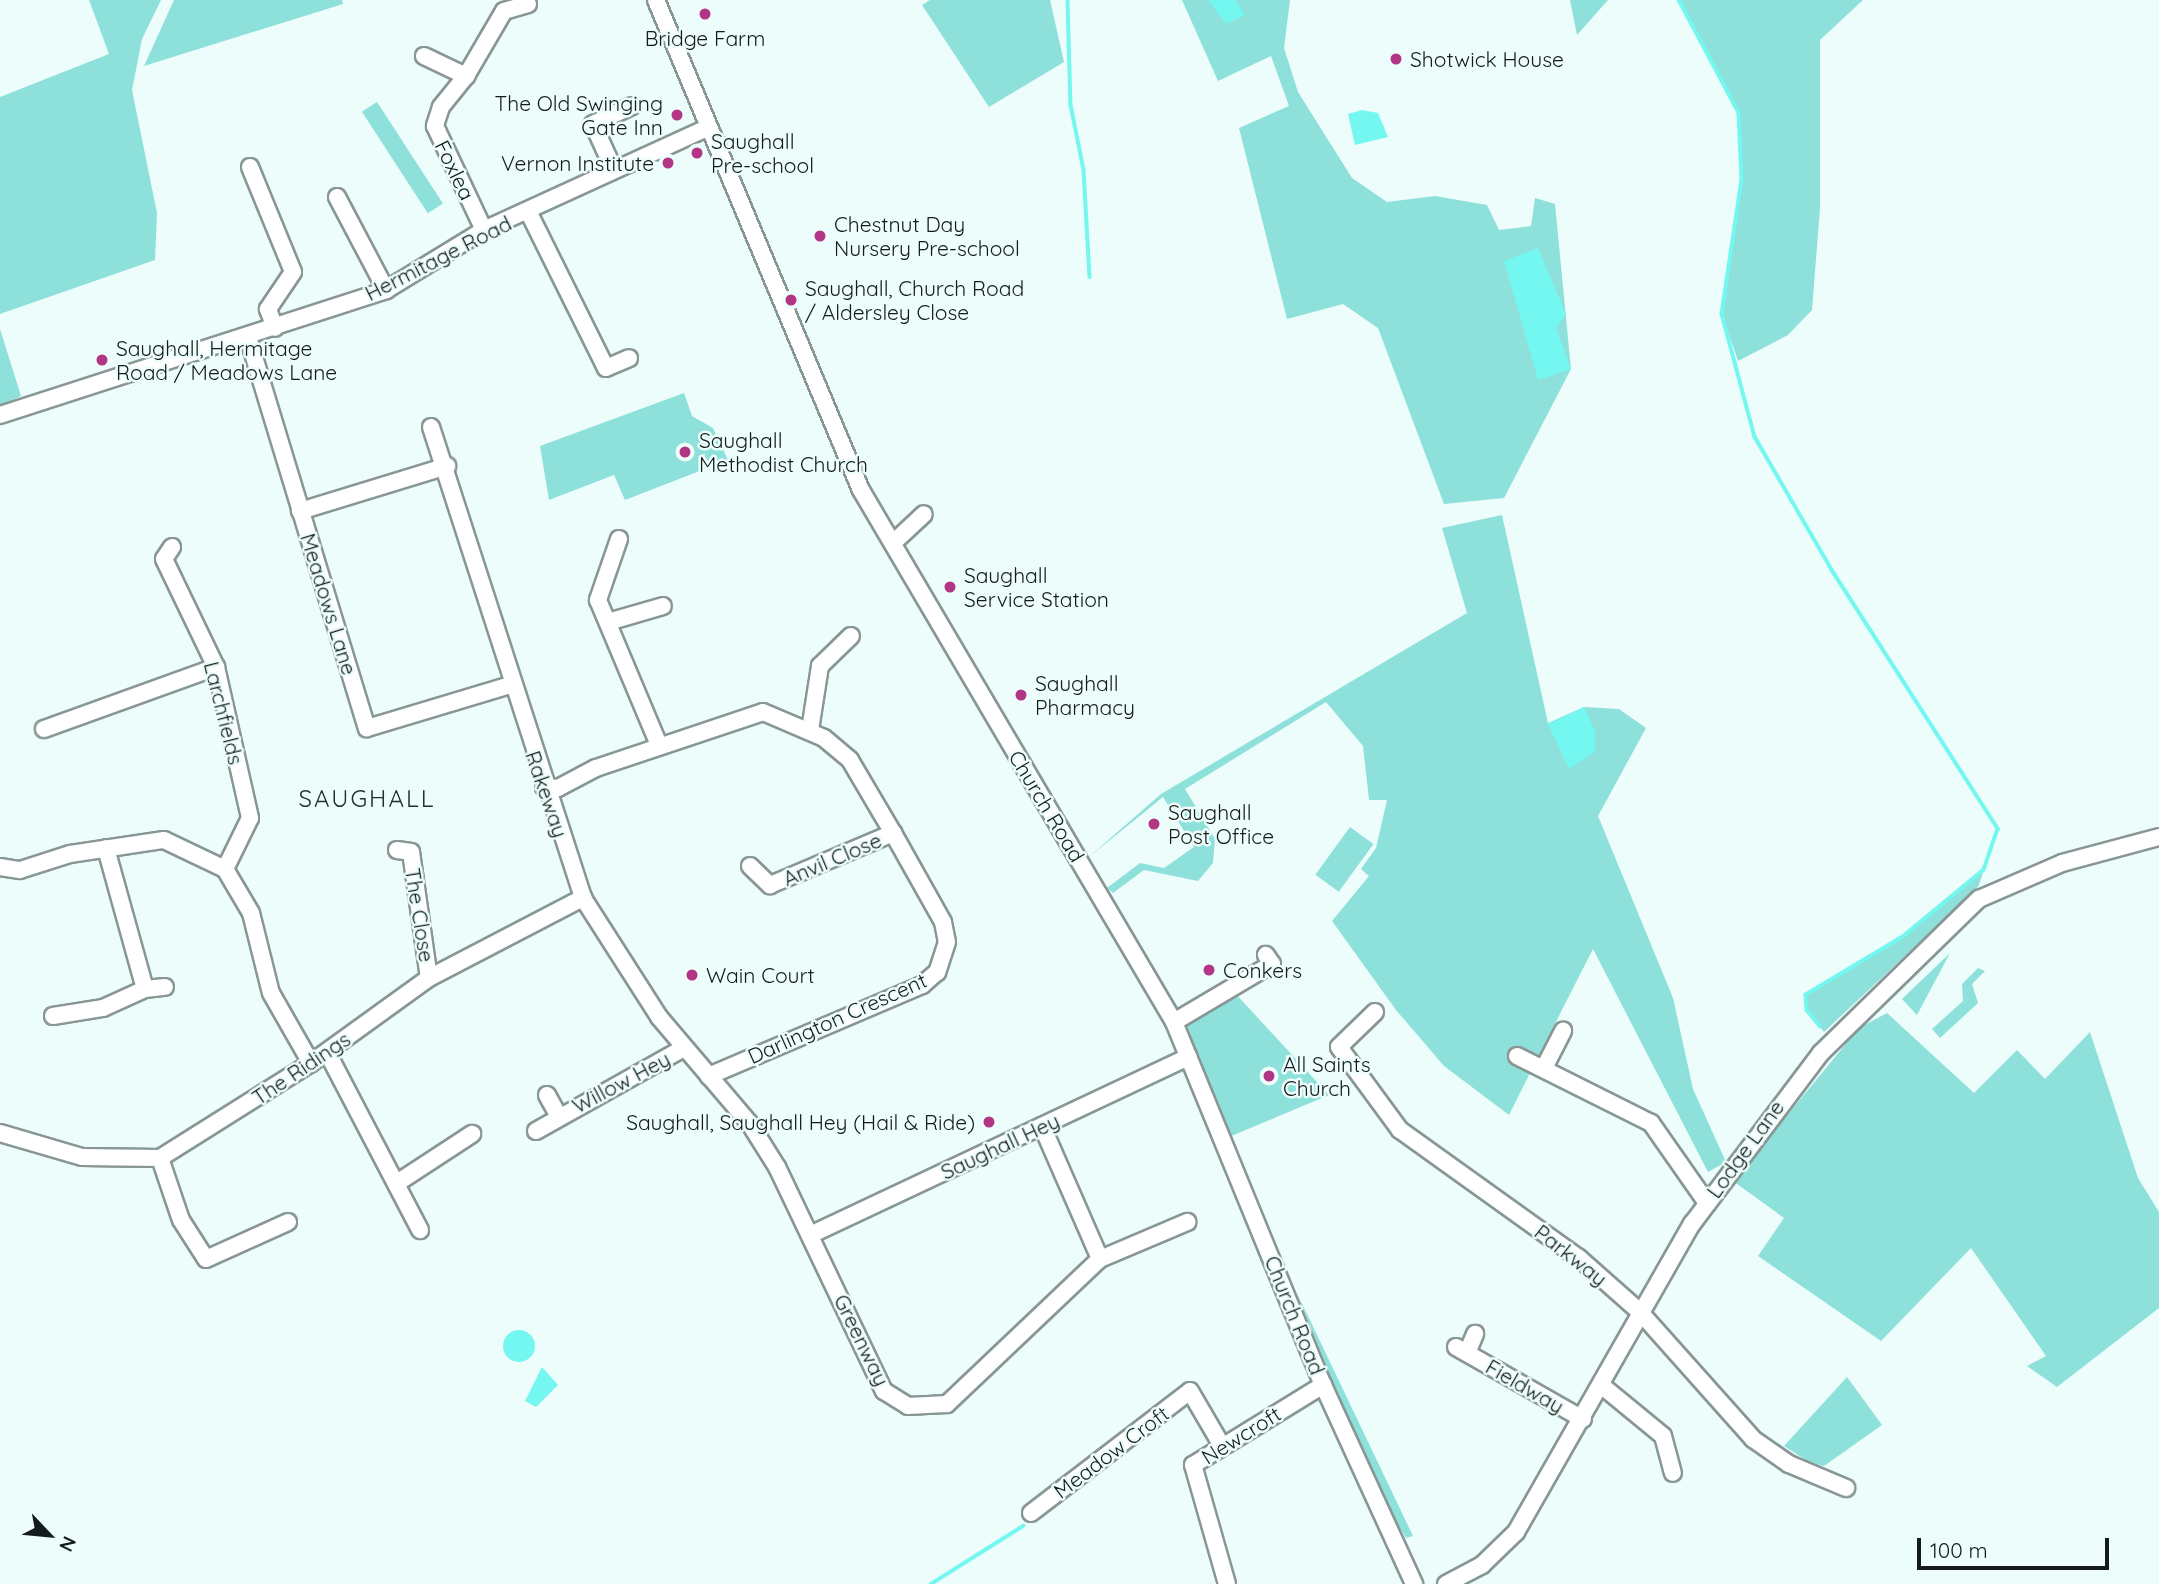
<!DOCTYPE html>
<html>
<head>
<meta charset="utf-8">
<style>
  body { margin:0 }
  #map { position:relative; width:2159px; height:1584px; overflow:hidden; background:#ecfdfb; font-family:Quicksand,sans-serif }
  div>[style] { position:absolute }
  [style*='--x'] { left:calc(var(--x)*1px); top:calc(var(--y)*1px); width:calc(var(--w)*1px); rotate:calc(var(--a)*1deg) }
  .green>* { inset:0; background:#8ee0db; transform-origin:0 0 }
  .water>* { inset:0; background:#73f7f0 }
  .round { border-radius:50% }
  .stream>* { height:3.5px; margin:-1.75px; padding:0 1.75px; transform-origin:1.75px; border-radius:1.75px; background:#73f7f0 }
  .roads { filter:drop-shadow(2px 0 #889796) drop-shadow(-2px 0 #889796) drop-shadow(0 2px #889796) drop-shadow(0 -2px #889796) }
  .minor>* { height:16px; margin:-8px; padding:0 8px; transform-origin:8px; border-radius:8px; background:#fff }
  .dots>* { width:19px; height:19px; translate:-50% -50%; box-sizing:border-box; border:4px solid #ecfdfb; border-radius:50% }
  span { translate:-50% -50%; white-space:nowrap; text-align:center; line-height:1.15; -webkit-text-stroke:5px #ecfdfb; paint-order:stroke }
  .poi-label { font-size:21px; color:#151b1a }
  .left { translate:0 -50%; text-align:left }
  .right { translate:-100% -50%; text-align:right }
  .street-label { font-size:21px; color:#151b1a }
  .quarter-label { font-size:24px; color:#232f2e; letter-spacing:2px }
  .north { position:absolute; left:14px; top:1500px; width:70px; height:70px; -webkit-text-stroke:5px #ecfdfb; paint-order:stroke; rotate:116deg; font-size:19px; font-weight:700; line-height:28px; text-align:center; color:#151b1a }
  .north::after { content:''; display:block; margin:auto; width:24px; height:32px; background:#151b1a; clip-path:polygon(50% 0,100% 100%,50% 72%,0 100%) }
  .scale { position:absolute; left:1917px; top:1538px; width:192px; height:32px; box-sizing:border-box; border:4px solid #151b1a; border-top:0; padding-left:9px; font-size:21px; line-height:24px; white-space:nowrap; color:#151b1a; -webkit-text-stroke:5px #ecfdfb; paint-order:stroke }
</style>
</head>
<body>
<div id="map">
  <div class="green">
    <i style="clip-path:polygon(89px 0,161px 0,142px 39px,132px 90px,157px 213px,155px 260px,0 314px,0 97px,109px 54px)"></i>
    <i style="clip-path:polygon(174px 0,342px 0,343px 4px,144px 66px)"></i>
    <i style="clip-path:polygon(930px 0,1050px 0,1064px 62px,989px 107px,922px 5px)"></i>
    <i style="clip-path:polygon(1182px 0,1290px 0,1284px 48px,1298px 92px,1352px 178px,1387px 202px,1435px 196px,1487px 205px,1499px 230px,1531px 226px,1535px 198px,1555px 204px,1571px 369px,1504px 498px,1444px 504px,1378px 328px,1343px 304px,1287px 319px,1239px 128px,1289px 106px,1271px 56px,1218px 81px)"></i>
    <i style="clip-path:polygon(1570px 0,1608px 0,1577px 35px)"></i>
    <i style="clip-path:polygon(1679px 0,1863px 0,1820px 40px,1820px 208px,1812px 310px,1788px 335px,1738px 361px,1722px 314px,1742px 180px,1739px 113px)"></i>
    <i style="left:377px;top:102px;width:121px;height:18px;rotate:57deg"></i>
    <i style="clip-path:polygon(0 329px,21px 396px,0 406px)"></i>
    <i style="clip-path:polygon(684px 393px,692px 416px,713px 428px,728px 460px,625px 500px,614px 475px,549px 500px,540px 446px)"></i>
    <i style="clip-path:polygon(1502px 515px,1548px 723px,1584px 707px,1619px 709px,1646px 728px,1598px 816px,1673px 998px,1693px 1089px,1726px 1162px,1708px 1172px,1593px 949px,1539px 1055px,1520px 1048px,1513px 1062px,1531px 1071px,1509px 1115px,1444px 1066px,1396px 1010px,1332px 921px,1369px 876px,1361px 869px,1376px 848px,1387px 800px,1369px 800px,1363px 746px,1326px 702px,1185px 789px,1215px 839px,1213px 863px,1198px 881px,1144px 870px,1113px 893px,1107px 888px,1140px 863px,1164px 868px,1194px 847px,1163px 797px,1089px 857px,1161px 794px,1467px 613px,1442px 528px)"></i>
    <i style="left:1350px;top:827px;width:29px;height:59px;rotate:36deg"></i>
    <i style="clip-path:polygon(1984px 870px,1978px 887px,1824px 1032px,1807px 1010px,1806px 995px,1903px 937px)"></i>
    <i style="clip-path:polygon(1950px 953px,1917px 1015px,1902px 999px)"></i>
    <i style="clip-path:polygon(1978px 968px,1985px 971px,1972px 984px,1978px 1003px,1940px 1038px,1932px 1029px,1963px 1001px,1962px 984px)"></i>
    <i style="clip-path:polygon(1234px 992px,1329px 1095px,1229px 1137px,1181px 1025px)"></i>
    <i style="clip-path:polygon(1887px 1013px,1974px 1093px,2017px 1050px,2045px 1079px,2090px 1032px,2138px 1178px,2159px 1212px,2159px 1308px,2057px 1387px,2027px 1366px,2046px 1356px,1971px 1248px,1881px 1341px,1758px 1256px,1784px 1218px,1733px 1181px,1859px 1028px)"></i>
    <i style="clip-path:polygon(1297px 1293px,1413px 1536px,1406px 1538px,1373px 1483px)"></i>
    <i style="clip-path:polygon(1847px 1377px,1882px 1425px,1824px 1466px,1809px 1462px,1784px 1446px)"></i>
  </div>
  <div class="water">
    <i style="clip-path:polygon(1208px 0,1235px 0,1245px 15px,1226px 24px)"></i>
    <i style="clip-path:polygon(1362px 110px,1378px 113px,1388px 137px,1355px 145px,1348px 114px)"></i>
    <i style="clip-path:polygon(1538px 248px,1566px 314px,1556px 328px,1571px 369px,1538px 380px,1504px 261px)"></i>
    <i style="clip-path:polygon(1584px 707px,1595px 731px,1595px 752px,1569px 769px,1548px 724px)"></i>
    <i class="round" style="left:503px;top:1330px;width:32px;height:32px"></i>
    <i style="clip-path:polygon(542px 1367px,558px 1385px,536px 1407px,525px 1401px)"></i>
  </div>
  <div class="stream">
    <i style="--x:1068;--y:0;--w:105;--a:88.4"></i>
    <i style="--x:1071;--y:105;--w:66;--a:78.7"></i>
    <i style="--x:1084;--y:170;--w:107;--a:86.8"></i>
    <i style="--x:1679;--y:0;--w:128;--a:62"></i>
    <i style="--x:1739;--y:113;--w:67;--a:87.4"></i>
    <i style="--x:1742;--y:180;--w:135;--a:98.5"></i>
    <i style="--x:1722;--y:314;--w:127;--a:75"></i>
    <i style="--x:1755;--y:437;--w:154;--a:59.9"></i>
    <i style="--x:1832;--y:570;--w:308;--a:57.3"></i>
    <i style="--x:1998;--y:829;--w:43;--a:108.9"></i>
    <i style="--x:1984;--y:870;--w:105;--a:140.4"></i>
    <i style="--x:1903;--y:937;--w:113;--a:149.1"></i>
    <i style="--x:1806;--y:995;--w:15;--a:86"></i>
    <i style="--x:1807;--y:1010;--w:21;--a:51"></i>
    <i style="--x:931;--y:1584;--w:109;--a:-32.2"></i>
  </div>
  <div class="roads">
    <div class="minor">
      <i style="--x:656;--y:0;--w:531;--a:67.3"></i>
      <i style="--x:861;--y:490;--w:617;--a:59.53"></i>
      <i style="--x:1174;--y:1022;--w:392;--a:67.7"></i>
      <i style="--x:1323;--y:1385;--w:219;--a:65.4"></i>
      <i style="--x:424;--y:56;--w:47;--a:25.5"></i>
      <i style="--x:466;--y:76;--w:40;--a:129"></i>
      <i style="--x:441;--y:107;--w:20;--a:108"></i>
      <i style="--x:435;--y:126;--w:115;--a:64.8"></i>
      <i style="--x:466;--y:76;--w:75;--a:-59.7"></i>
      <i style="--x:504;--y:11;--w:25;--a:-16"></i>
      <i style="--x:250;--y:167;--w:113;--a:67.7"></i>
      <i style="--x:293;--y:272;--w:45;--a:124"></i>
      <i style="--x:268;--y:309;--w:20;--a:70"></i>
      <i style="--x:613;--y:168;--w:48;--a:-114.4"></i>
      <i style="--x:593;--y:124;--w:43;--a:-24.8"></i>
      <i style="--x:337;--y:197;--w:105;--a:62.2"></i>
      <i style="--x:529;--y:213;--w:173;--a:63.6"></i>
      <i style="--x:606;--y:368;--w:25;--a:-23"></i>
      <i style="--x:248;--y:337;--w:409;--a:73.1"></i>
      <i style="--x:367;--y:728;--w:149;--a:-16.7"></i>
      <i style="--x:0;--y:415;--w:406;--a:-17.9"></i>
      <i style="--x:386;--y:290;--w:115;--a:-31.5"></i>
      <i style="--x:484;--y:230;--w:245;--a:-24.6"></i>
      <i style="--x:431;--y:427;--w:495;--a:72.1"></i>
      <i style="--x:583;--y:898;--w:141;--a:57.4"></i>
      <i style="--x:659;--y:1017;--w:140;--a:49.6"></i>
      <i style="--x:750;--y:1124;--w:51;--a:57.9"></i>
      <i style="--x:777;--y:1167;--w:248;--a:64.5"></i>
      <i style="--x:884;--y:1391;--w:28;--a:32"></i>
      <i style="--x:908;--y:1406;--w:39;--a:-3"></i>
      <i style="--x:947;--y:1404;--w:211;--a:-43.5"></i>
      <i style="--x:1100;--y:1259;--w:95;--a:-23"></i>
      <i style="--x:300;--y:511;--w:154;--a:-17"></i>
      <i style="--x:619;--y:539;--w:65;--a:109"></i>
      <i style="--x:598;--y:600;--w:157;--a:67.2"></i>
      <i style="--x:893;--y:543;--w:42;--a:-43.1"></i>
      <i style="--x:172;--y:547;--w:14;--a:124"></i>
      <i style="--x:164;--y:559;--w:120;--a:64.3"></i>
      <i style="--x:216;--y:667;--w:155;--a:77.3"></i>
      <i style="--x:250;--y:818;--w:57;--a:116.1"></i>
      <i style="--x:608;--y:622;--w:57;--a:-16.2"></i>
      <i style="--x:44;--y:729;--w:183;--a:-19.8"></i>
      <i style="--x:810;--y:730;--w:65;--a:-81.1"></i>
      <i style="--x:820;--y:666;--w:43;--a:-44.1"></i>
      <i style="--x:544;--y:787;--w:14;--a:4"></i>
      <i style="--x:558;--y:788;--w:43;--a:-27.8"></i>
      <i style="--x:596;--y:768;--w:176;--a:-18.5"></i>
      <i style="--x:763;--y:712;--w:66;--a:23.1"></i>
      <i style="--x:824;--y:738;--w:34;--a:40"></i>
      <i style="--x:850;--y:760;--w:85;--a:59.5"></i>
      <i style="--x:893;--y:833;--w:102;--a:60.7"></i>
      <i style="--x:943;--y:922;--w:20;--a:79"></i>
      <i style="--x:947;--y:942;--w:32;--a:108"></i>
      <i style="--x:937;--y:972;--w:20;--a:139"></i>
      <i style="--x:922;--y:985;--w:232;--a:156.9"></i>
      <i style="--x:397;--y:850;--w:14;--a:8"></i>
      <i style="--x:411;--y:852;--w:127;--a:81.9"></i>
      <i style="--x:750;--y:866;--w:28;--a:44"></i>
      <i style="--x:770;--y:885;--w:134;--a:-22.9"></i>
      <i style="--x:0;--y:867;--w:20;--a:9"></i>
      <i style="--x:20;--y:870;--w:52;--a:-17.7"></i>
      <i style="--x:70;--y:854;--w:95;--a:-8.5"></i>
      <i style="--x:164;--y:840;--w:68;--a:25.4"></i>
      <i style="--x:225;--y:869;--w:51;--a:59.4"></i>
      <i style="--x:251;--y:913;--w:82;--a:76"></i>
      <i style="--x:271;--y:993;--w:81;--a:60.3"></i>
      <i style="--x:145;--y:989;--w:20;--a:-6"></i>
      <i style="--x:1375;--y:1012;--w:50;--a:135.8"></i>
      <i style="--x:1339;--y:1047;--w:103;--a:53.7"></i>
      <i style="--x:1400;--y:1130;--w:220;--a:35.6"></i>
      <i style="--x:1579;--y:1258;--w:81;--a:41.5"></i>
      <i style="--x:1640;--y:1312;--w:170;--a:48.3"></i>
      <i style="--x:1753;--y:1439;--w:44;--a:34.8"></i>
      <i style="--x:1789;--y:1464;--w:62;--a:22.8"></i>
      <i style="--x:53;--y:1016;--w:51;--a:-9.1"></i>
      <i style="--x:103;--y:1008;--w:46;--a:-24.3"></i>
      <i style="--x:145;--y:989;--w:146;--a:-105.5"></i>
      <i style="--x:1174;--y:1022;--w:114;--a:-30.6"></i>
      <i style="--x:1272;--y:964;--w:11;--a:-124"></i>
      <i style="--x:327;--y:1052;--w:201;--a:62.4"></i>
      <i style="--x:1517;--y:1056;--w:150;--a:26.6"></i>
      <i style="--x:1651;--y:1123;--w:98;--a:55"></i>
      <i style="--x:1544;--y:1068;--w:42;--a:-62.8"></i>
      <i style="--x:547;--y:1095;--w:23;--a:61"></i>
      <i style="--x:1042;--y:1126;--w:145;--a:66.4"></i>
      <i style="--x:536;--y:1131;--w:170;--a:-29.3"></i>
      <i style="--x:0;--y:1133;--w:85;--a:16.3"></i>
      <i style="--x:82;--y:1157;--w:78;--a:0.7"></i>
      <i style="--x:160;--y:1158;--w:178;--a:-32.2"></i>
      <i style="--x:311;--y:1063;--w:145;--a:-35.8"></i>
      <i style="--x:429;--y:978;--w:174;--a:-27.5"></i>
      <i style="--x:160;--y:1158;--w:65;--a:71.3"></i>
      <i style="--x:181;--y:1220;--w:46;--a:57.3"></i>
      <i style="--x:206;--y:1259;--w:90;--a:-24.3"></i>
      <i style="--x:397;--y:1183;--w:90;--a:-33.2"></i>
      <i style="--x:812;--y:1234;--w:416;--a:-25.2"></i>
      <i style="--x:1456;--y:1347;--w:146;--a:29.6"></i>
      <i style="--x:1467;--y:1353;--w:21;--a:-67"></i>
      <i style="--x:1601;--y:1385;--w:80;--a:39.4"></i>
      <i style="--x:1663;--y:1436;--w:38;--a:75"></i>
      <i style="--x:1031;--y:1513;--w:200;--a:-37.5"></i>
      <i style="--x:1190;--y:1391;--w:61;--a:59.7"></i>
      <i style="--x:1227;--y:1584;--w:124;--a:-105.9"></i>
      <i style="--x:1193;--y:1465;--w:153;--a:-31.6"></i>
      <i style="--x:1446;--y:1584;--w:41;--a:-27.8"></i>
      <i style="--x:1482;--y:1565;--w:47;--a:-44.1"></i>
      <i style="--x:1516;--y:1532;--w:355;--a:-60.3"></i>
      <i style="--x:1692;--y:1224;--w:214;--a:-53"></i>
      <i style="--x:1821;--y:1053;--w:221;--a:-44.3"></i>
      <i style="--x:1979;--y:899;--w:90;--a:-23.4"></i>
      <i style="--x:2062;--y:863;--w:100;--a:-15"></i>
    </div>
  </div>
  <div class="dots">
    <i style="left:705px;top:14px;background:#b33686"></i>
    <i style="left:1396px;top:59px;background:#b33686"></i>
    <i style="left:677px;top:115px;background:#b33686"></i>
    <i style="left:697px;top:153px;background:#b33686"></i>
    <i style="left:668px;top:163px;background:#b33686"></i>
    <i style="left:820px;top:236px;background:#b33686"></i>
    <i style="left:791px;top:300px;background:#b33686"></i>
    <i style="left:102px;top:360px;background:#b33686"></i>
    <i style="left:685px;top:452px;background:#b33686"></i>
    <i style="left:950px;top:587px;background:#b33686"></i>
    <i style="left:1021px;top:695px;background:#b33686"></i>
    <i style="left:1154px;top:824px;background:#b33686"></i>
    <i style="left:1209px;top:970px;background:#b33686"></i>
    <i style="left:692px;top:975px;background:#b33686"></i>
    <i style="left:1269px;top:1076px;background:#b33686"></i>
    <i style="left:989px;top:1122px;background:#b33686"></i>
  </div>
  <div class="poi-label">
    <span style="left:705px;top:38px">Bridge Farm</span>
    <span class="left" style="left:1410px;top:59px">Shotwick House</span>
    <span class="right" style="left:663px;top:115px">The Old Swinging<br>Gate Inn</span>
    <span class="left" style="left:711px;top:153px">Saughall<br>Pre-school</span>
    <span class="right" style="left:654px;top:163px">Vernon Institute</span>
    <span class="left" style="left:834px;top:236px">Chestnut Day<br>Nursery Pre-school</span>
    <span class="left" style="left:805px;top:300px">Saughall, Church Road<br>/ Aldersley Close</span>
    <span class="left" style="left:116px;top:360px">Saughall, Hermitage<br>Road / Meadows Lane</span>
    <span class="left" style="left:699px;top:452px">Saughall<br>Methodist Church</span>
    <span class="left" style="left:964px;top:587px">Saughall<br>Service Station</span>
    <span class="left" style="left:1035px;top:695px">Saughall<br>Pharmacy</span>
    <span class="left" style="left:1168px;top:824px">Saughall<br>Post Office</span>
    <span class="left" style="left:1223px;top:970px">Conkers</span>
    <span class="left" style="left:706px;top:975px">Wain Court</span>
    <span class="left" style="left:1283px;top:1076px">All Saints<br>Church</span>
    <span class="right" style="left:975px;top:1122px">Saughall, Saughall Hey (Hail &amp; Ride)</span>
  </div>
  <div class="street-label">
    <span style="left:455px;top:170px;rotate:64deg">Foxlea</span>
    <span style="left:438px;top:258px;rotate:-27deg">Hermitage Road</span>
    <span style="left:329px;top:604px;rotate:73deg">Meadows Lane</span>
    <span style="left:224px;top:713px;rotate:76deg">Larchfields</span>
    <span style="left:547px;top:794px;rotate:71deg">Rakeway</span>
    <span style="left:1047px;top:806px;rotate:59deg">Church Road</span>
    <span style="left:832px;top:859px;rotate:-23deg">Anvil Close</span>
    <span style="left:420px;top:915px;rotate:81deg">The Close</span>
    <span style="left:837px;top:1018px;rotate:-24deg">Darlington Crescent</span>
    <span style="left:301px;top:1068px;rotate:-34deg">The Ridings</span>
    <span style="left:621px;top:1082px;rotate:-28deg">Willow Hey</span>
    <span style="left:1000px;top:1146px;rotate:-25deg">Saughall Hey</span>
    <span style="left:1745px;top:1149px;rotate:-54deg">Lodge Lane</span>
    <span style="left:1571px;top:1255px;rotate:38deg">Parkway</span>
    <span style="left:1295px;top:1315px;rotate:68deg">Church Road</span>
    <span style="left:862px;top:1340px;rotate:64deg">Greenway</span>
    <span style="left:1525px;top:1386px;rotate:30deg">Fieldway</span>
    <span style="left:1241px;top:1435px;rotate:-32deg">Newcroft</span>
    <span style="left:1111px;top:1452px;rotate:-37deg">Meadow Croft</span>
  </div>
  <div class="quarter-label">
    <span style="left:367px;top:799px">SAUGHALL</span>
  </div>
  <div class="north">N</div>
  <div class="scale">100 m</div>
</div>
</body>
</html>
